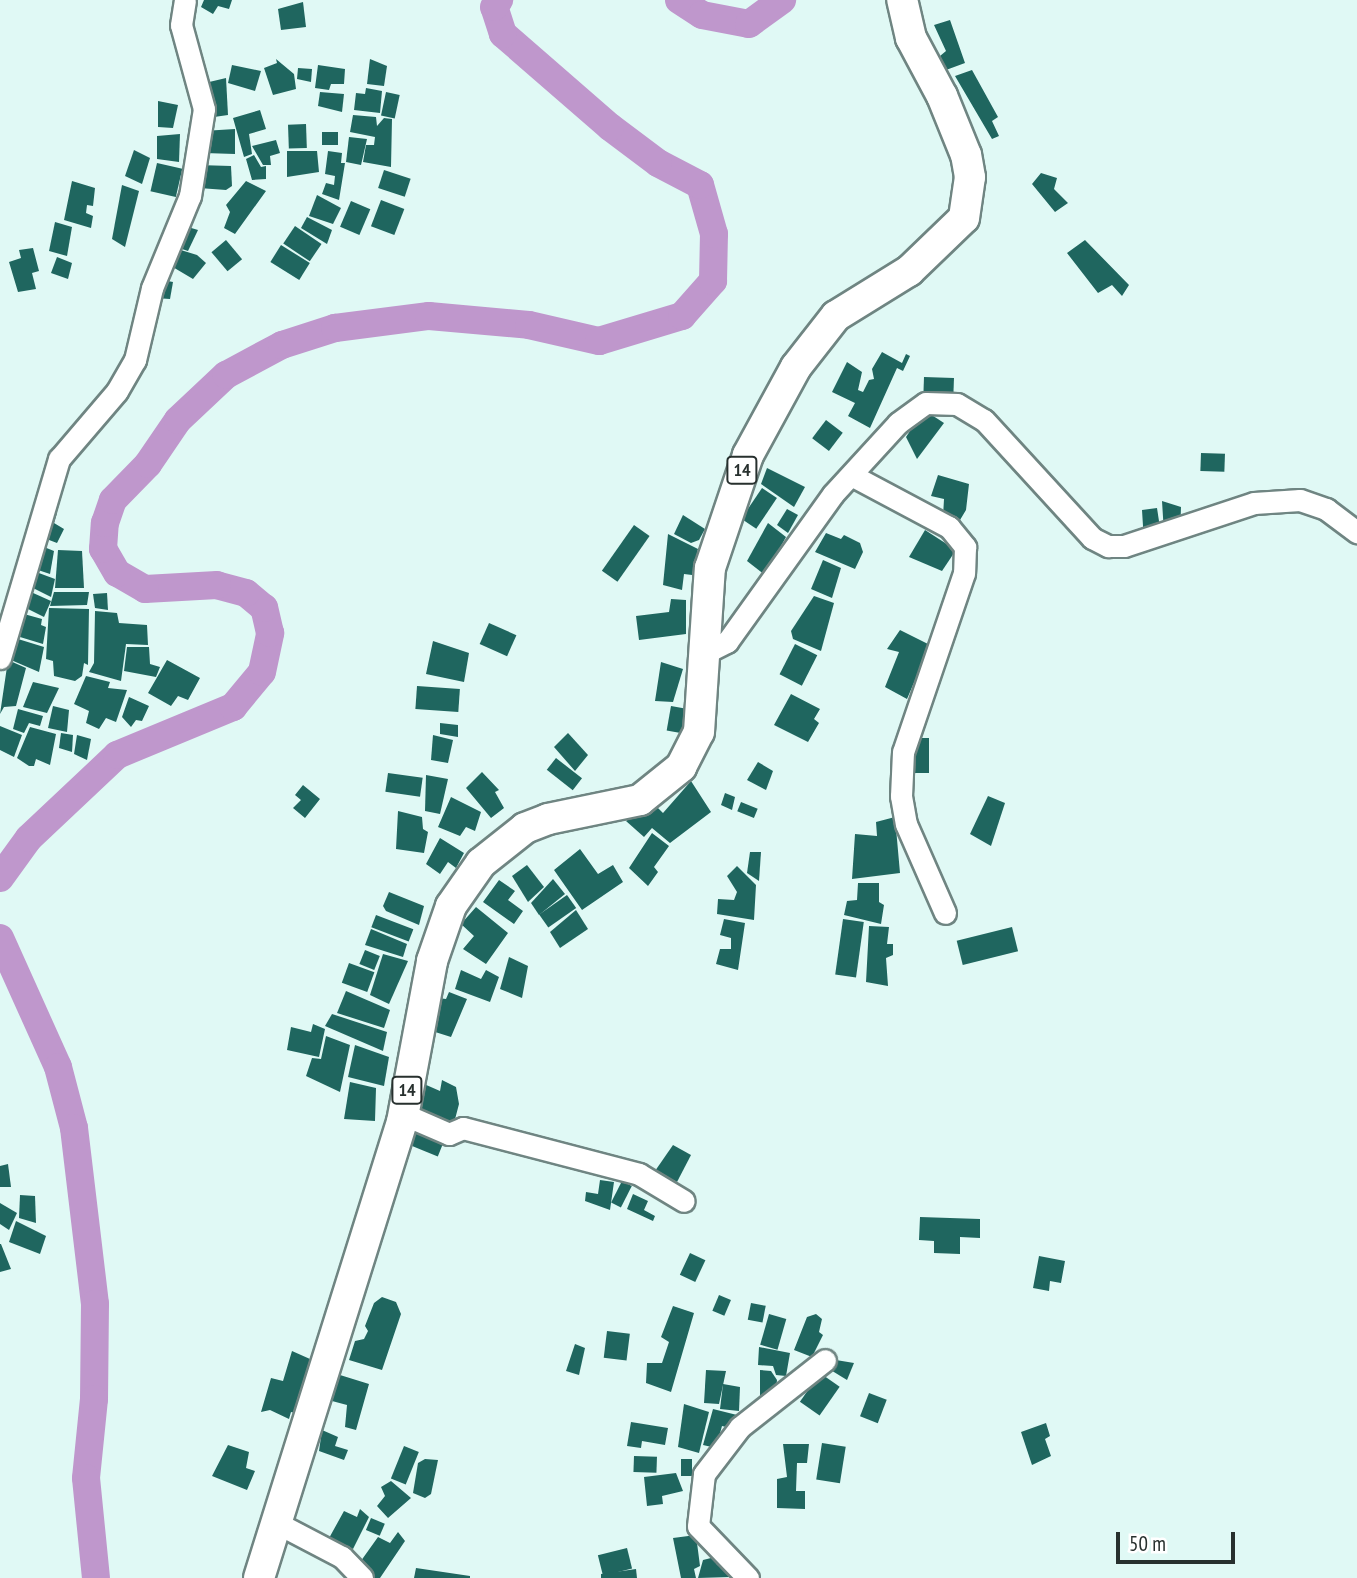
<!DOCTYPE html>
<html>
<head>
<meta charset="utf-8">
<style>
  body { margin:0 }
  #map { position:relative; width:1357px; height:1578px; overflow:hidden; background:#e0f9f5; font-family:"PT Sans Narrow",sans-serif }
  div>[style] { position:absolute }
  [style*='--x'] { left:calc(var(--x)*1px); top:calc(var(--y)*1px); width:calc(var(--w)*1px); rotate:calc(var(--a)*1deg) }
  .river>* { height:28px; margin:-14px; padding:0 14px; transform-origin:14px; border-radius:14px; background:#bf97cc }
  .building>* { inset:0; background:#1f665f; transform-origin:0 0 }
  .roads { filter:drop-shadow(2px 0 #6f8582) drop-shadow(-2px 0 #6f8582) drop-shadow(0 2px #6f8582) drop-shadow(0 -2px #6f8582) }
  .minor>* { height:21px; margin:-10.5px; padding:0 10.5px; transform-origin:10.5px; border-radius:10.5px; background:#fff }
  .highway>* { height:30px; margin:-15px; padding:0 15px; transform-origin:15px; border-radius:15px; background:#fff }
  span { translate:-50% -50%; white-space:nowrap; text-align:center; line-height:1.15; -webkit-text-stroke:7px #fff; paint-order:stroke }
  .shield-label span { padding:2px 5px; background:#fff; border:2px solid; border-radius:5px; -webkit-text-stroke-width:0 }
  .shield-label { font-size:18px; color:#27302e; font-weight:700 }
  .scale { position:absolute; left:1116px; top:1532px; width:119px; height:32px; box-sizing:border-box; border:4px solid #27302e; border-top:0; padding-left:9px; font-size:21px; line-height:24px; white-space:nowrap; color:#27302e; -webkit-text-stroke:5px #fff; paint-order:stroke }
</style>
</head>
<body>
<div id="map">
  <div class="river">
    <i style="--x:679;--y:0;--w:27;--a:33"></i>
    <i style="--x:702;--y:15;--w:48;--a:10.8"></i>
    <i style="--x:749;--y:24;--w:41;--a:-36"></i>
    <i style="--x:0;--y:878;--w:49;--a:-54.1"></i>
    <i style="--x:29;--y:838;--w:121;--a:-43.3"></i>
    <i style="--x:117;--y:755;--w:126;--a:-22.5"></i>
    <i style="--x:233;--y:707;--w:45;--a:-50.4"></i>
    <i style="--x:262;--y:672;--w:40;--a:-78"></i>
    <i style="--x:270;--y:633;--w:26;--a:-103"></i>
    <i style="--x:264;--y:608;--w:23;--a:-140"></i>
    <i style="--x:246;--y:593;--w:30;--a:-165"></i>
    <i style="--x:217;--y:585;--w:72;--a:176.8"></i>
    <i style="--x:145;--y:589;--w:32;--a:-150"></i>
    <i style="--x:117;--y:573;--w:28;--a:-120"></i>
    <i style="--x:103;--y:549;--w:26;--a:-86"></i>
    <i style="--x:105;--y:523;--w:24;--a:-71"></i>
    <i style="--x:113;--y:500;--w:50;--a:-45.8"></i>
    <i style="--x:148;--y:464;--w:53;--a:-55.7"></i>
    <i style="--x:178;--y:420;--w:66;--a:-43.2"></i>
    <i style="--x:226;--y:375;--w:64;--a:-28.2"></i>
    <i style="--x:282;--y:345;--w:56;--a:-17.8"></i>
    <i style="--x:335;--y:328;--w:95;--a:-7.3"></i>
    <i style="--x:429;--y:316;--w:100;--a:5.1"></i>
    <i style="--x:529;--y:325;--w:72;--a:12.9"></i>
    <i style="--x:599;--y:341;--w:87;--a:-16.8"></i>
    <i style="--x:682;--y:316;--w:47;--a:-48.5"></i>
    <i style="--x:713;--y:281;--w:47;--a:-88.8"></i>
    <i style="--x:714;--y:234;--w:51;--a:-105.9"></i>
    <i style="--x:700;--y:185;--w:47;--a:-152.4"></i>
    <i style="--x:658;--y:163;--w:60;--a:-143.1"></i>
    <i style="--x:610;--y:127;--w:142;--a:-139"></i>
    <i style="--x:503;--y:34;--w:28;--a:-108"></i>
    <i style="--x:494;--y:7;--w:9;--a:-54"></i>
    <i style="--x:0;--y:938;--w:141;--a:65.8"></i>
    <i style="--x:58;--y:1067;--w:63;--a:75.3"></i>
    <i style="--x:74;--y:1128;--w:177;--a:83.2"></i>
    <i style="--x:95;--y:1304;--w:95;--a:90.6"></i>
    <i style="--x:94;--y:1399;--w:79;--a:95.8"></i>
    <i style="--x:86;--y:1478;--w:100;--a:84.3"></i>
  </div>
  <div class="building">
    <i style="clip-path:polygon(204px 0,232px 0,229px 9px,218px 6px,213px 14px,201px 7px)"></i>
    <i style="clip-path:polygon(303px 2px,306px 27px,281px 30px,278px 9px)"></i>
    <i style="clip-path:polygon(950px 20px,965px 63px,946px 70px,940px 56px,946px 51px,934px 25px)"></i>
    <i style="clip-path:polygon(276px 59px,294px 74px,296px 89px,273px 95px,264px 68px,277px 63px)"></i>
    <i style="clip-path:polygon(370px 59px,387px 66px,384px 86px,367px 84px)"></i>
    <i style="clip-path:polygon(232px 65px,261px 71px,255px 91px,228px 83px)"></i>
    <i style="clip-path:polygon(318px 65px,345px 69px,344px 84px,331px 84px,329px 90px,315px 88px)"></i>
    <i style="clip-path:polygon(298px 68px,312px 69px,311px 82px,297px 79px)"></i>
    <i style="clip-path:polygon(972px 70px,998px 117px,992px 121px,999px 136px,992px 139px,955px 76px)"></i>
    <i style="clip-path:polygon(226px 78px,228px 115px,207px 118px,205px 83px)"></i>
    <i style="clip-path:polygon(366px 88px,382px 91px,380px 113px,354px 110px,356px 93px,365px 94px)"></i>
    <i style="clip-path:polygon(320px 92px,344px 94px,342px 112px,318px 106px)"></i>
    <i style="left:386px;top:92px;width:14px;height:24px;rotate:12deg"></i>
    <i style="clip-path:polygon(158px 101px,178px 105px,173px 128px,158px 127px)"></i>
    <i style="clip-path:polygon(260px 110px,266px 129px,249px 134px,252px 154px,244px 157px,233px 118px)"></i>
    <i style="clip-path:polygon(353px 115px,376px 117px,377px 126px,384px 118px,392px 119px,391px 167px,363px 162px,366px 145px,374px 145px,375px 137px,350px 132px)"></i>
    <i style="left:306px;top:124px;width:24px;height:18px;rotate:88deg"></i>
    <i style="clip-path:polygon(235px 129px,235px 154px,204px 153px,203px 131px)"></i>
    <i style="left:338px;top:132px;width:13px;height:16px;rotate:90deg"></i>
    <i style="clip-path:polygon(180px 134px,179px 162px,157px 159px,157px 136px)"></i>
    <i style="clip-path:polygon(349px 137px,367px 139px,361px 165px,346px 162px)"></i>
    <i style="clip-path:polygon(276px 140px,280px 153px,270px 156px,271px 165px,263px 165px,252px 146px)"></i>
    <i style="clip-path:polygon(134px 150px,150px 158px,142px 184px,125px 176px)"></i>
    <i style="clip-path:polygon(287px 151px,317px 151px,319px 172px,287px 177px)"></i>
    <i style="clip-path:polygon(328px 151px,342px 153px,341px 163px,345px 163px,339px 200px,322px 194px,326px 183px,334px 185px,335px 176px,325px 174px)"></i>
    <i style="clip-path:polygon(254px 155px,261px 167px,266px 166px,266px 179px,252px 180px,246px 159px)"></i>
    <i style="left:157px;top:163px;width:26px;height:29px;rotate:13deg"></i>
    <i style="clip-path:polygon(198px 165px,231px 166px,232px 186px,226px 190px,199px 188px)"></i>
    <i style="left:384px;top:170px;width:28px;height:19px;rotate:18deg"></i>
    <i style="clip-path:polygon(1041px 173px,1057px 178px,1054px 189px,1068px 203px,1055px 212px,1032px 184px)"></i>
    <i style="clip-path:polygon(72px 181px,95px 188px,93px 206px,87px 205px,86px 213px,93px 216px,91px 228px,64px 220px)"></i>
    <i style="clip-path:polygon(246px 181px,266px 191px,235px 234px,224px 228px,230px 212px,226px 205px)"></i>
    <i style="clip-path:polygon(122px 185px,139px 191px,125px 247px,112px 239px)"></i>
    <i style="clip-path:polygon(317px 195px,341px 208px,333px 224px,309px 216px)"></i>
    <i style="left:381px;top:200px;width:25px;height:28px;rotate:21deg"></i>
    <i style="left:351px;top:201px;width:21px;height:28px;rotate:23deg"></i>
    <i style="clip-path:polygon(307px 217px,332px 230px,327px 244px,301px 228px)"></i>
    <i style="clip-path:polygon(55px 222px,72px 227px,67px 256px,49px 251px)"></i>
    <i style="left:295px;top:226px;width:32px;height:21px;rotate:34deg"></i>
    <i style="clip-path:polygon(188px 227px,198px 230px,188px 251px,170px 245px)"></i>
    <i style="left:226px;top:240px;width:25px;height:19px;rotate:50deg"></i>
    <i style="clip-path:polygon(1085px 240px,1129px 285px,1122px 296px,1112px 285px,1098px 293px,1067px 253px)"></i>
    <i style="left:281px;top:245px;width:34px;height:20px;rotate:32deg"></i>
    <i style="clip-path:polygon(171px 247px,197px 255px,206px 263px,193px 279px,166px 263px)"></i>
    <i style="clip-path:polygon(33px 248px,39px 271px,32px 273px,36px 289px,18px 292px,9px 262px,21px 258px,19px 250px)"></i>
    <i style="clip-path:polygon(57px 257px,72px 263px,68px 279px,51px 273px)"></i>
    <i style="clip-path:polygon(157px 279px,173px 282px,170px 299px,155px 298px)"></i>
    <i style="clip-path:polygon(882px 352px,902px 363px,906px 354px,910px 356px,903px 371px,897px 368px,870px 428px,848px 416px,855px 403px,832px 392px,847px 362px,862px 372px,858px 390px,863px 392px,869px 380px,874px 379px,872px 369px)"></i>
    <i style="left:924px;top:377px;width:30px;height:19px;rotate:2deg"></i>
    <i style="clip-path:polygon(924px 410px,944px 423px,917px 459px,906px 437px)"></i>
    <i style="left:826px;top:420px;width:21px;height:23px;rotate:37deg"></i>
    <i style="left:1201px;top:453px;width:24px;height:18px;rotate:2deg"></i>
    <i style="clip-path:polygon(767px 468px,805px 487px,794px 507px,761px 484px)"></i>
    <i style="clip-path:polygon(938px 475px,969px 484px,966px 510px,960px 520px,943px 517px,944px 499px,931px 496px)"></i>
    <i style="left:762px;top:488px;width:18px;height:37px;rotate:34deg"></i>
    <i style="clip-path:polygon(1162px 501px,1181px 507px,1180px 535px,1164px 533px)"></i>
    <i style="clip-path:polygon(1157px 508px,1162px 541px,1144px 543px,1142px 510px)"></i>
    <i style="clip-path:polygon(787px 509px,798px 515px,788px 533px,777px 525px)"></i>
    <i style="clip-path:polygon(46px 510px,57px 513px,54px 523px,64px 529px,57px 543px,36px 535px)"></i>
    <i style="clip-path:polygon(683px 515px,705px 529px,699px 540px,691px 543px,674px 534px)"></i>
    <i style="clip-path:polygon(768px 523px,786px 537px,765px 575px,747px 561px)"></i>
    <i style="left:634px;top:525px;width:19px;height:56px;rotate:35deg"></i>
    <i style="clip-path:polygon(925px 530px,956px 550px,942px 571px,909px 557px)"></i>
    <i style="clip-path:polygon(826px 533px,841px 539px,844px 535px,860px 543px,863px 552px,855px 569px,815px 552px)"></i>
    <i style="clip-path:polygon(668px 534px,698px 549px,692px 575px,684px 574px,682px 590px,663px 585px)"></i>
    <i style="clip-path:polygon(34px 543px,54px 551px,50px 574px,26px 566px)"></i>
    <i style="clip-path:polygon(58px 550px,82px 551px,84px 588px,55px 588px)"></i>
    <i style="clip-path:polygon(823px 560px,841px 568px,832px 598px,811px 589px)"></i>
    <i style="clip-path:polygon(28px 569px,55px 579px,51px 597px,23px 583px)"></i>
    <i style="clip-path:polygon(22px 588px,51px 601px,44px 617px,18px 604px)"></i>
    <i style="clip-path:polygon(54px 592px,89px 592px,87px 605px,50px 606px)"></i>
    <i style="clip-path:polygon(107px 593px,108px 610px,95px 608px,93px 594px)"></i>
    <i style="clip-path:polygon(814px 596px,834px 603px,821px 651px,793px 639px,791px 631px)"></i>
    <i style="clip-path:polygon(671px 599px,686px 600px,686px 634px,639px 640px,636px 616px,669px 612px)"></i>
    <i style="clip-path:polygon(49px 608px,89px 609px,88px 665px,84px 663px,82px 676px,75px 681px,54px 676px,53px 661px,46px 659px)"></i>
    <i style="clip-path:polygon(95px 611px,117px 613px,119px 623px,147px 625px,148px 645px,126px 644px,121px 681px,89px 672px,94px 663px)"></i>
    <i style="clip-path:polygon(24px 614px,42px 619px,41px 625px,46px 627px,43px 644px,20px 637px)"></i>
    <i style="left:489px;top:623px;width:30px;height:23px;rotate:24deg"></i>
    <i style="clip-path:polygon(900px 630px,930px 645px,907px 699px,885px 687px,899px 652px,887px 649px)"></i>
    <i style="clip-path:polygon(18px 639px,44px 647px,39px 672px,11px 660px)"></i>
    <i style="clip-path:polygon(433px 641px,469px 653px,464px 682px,426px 674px)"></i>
    <i style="left:795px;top:644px;width:25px;height:34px;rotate:27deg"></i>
    <i style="clip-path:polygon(127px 647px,149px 647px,150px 664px,160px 667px,156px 677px,124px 671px)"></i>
    <i style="clip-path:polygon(8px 660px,26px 668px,16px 706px,4px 707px,0 714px)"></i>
    <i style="clip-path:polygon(167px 660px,200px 678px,188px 700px,178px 696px,171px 706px,148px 693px)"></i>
    <i style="clip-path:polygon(661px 662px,683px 669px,673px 702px,655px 701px)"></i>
    <i style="clip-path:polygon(86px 676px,110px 682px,108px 688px,127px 690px,116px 722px,106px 718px,99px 729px,86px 723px,89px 711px,74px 704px)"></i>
    <i style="clip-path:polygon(33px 682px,59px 688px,47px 713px,23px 707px)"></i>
    <i style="left:417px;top:686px;width:43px;height:23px;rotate:4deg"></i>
    <i style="clip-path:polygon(791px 694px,820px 709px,814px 719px,819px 723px,808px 742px,774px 725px)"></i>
    <i style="clip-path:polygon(129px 697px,149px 706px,142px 721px,136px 720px,131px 727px,122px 717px)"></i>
    <i style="clip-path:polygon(53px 706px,69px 710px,67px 732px,48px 728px)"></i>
    <i style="left:671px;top:706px;width:17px;height:25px;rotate:10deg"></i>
    <i style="clip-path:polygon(18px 709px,43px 716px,40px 726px,29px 723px,24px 733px,13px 729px)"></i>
    <i style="clip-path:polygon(440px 723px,458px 725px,458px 737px,440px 734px)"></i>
    <i style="clip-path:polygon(0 726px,22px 735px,14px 757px,0 750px)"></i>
    <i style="clip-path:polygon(30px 727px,56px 734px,50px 765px,36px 759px,34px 766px,29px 766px,17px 758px)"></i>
    <i style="clip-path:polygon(61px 733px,73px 735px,72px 752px,59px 748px)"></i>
    <i style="clip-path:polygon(568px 733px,588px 755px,575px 771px,554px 747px)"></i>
    <i style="clip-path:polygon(77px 735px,91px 739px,87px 760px,74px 754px)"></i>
    <i style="clip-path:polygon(433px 735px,453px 740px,448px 763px,431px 760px)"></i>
    <i style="left:913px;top:738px;width:16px;height:35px"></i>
    <i style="left:556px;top:758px;width:33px;height:15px;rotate:38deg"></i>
    <i style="clip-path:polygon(758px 762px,773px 771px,766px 790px,747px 780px)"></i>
    <i style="clip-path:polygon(482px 772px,499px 790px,495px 792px,504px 808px,491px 818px,466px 788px)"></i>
    <i style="left:388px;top:773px;width:35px;height:19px;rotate:8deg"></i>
    <i style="clip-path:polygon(426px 775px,448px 779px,440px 814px,425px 811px)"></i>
    <i style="clip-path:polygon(691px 781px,711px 812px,670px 843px,652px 828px,644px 837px,626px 821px,653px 803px,663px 813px)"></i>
    <i style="clip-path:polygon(303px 785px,320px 799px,305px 818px,293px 808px,301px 800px,295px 795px)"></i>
    <i style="clip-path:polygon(725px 793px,735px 797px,732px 810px,721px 805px)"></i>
    <i style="clip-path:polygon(988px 796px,1005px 803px,991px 846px,970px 834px)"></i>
    <i style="clip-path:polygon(451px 797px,481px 812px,475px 831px,466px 827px,460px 836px,438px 827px)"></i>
    <i style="left:741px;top:802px;width:18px;height:10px;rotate:22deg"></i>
    <i style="clip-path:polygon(398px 811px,422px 817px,423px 829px,428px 832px,424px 853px,396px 849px)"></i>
    <i style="clip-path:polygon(895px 817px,900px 873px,852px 879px,855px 834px,877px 836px,876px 822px)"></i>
    <i style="clip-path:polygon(652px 833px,669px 846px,654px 867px,658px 872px,648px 886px,629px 868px)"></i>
    <i style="clip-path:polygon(440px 838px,464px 853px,456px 868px,448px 862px,440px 874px,426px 864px)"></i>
    <i style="clip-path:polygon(580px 849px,598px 874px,613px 865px,623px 882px,582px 910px,554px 870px)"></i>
    <i style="clip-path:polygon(750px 852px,761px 852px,759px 881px,747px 873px)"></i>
    <i style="clip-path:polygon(527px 865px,544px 887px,528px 902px,512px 876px)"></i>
    <i style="clip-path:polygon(737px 866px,756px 885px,754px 920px,717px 914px,718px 899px,734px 900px,737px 892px,727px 876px)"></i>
    <i style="clip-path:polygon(553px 879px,565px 894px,539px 915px,531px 903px)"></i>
    <i style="clip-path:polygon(499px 880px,515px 891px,508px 900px,523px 911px,514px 924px,483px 902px)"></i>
    <i style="clip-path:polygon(858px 883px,879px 883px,879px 902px,884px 905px,881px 924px,844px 915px,847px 901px,857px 900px)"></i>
    <i style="clip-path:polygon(389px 892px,424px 906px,419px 925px,386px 911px,383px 906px)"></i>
    <i style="left:567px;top:895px;width:16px;height:34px;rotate:55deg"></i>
    <i style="clip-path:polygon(476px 907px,508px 933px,486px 964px,463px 949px,474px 936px,461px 924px)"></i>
    <i style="clip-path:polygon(576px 910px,588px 929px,560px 948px,550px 932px)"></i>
    <i style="left:376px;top:915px;width:40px;height:13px;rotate:21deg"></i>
    <i style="clip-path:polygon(724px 919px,745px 923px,738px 970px,716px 964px,720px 949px,731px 949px,731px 938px,720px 935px)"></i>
    <i style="left:843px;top:919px;width:21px;height:56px;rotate:8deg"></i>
    <i style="clip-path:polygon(869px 926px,889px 927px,887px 944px,893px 944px,893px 955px,886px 958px,888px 986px,866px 982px)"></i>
    <i style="left:1012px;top:927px;width:25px;height:57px;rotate:76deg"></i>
    <i style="clip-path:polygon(371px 929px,407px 944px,403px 957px,365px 945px)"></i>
    <i style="left:365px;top:950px;width:16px;height:15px;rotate:22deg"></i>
    <i style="clip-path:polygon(383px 954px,408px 961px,389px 1004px,370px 995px)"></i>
    <i style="clip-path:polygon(509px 957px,528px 966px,522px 998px,500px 989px)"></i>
    <i style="left:349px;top:963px;width:27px;height:21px;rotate:20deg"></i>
    <i style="clip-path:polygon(461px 970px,481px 979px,486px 970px,499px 977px,490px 1002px,455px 989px)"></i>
    <i style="clip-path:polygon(346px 991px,390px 1010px,384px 1028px,337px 1013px)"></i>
    <i style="clip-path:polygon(449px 992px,467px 999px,451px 1037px,432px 1031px,438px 998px,446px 999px)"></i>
    <i style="clip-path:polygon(332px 1014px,387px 1032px,383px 1051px,325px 1026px)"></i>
    <i style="clip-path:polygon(313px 1024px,325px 1029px,319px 1057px,287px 1050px,291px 1027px,311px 1032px)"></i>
    <i style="clip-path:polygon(326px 1036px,350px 1045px,340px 1092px,306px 1076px,312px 1058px,321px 1059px)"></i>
    <i style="clip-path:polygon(355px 1045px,389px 1057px,384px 1086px,348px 1077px)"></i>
    <i style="clip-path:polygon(442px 1080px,456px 1087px,459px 1104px,453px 1127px,418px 1114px,424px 1084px,440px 1091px)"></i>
    <i style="clip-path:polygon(350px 1082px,376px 1088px,375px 1121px,344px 1119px)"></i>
    <i style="left:411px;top:1124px;width:37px;height:20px;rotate:22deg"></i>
    <i style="clip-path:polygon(673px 1145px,691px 1155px,677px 1182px,655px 1171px)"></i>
    <i style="clip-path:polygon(8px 1164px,11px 1187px,0 1187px,0 1166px)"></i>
    <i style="clip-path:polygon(600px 1180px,614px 1182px,610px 1210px,585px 1201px,586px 1192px,598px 1194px)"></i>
    <i style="left:622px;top:1181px;width:11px;height:24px;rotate:27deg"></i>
    <i style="clip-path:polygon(633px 1194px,648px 1201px,644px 1210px,655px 1216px,653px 1221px,627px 1209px)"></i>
    <i style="clip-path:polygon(20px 1195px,35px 1196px,36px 1223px,19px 1218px)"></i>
    <i style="clip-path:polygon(0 1203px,17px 1213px,9px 1230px,0 1224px)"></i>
    <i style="clip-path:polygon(920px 1217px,980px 1219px,980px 1238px,960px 1237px,960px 1254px,934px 1253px,934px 1241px,919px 1240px)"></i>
    <i style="clip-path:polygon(16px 1221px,46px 1236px,40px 1254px,9px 1242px)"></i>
    <i style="clip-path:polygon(1px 1244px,11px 1269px,0 1272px,0 1244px)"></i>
    <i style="left:690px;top:1253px;width:17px;height:24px;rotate:25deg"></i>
    <i style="clip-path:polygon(1039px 1256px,1065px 1261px,1061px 1283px,1050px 1281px,1049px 1291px,1033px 1288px)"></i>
    <i style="left:719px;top:1295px;width:13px;height:17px;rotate:23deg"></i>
    <i style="clip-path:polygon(382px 1297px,396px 1302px,401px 1314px,382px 1370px,349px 1360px,355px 1341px,364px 1339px,368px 1331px,365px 1326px,374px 1303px)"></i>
    <i style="left:751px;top:1303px;width:15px;height:17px;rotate:11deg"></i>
    <i style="clip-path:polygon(673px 1306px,694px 1313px,671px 1392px,646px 1383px,647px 1363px,662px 1363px,669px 1342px,661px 1337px)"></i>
    <i style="left:769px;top:1314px;width:18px;height:32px;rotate:16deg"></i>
    <i style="clip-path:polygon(816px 1314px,822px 1319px,819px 1332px,823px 1335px,812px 1357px,794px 1350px,807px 1317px)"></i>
    <i style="left:607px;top:1331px;width:23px;height:27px;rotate:7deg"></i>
    <i style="clip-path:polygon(575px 1344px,585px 1348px,579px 1375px,566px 1371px)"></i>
    <i style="clip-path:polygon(759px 1347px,790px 1353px,786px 1376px,776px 1375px,773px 1366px,758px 1365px)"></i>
    <i style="clip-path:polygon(292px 1351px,310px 1359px,295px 1413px,291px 1412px,289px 1419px,270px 1410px,261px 1412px,271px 1378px,283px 1381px)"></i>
    <i style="clip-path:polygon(830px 1359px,854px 1363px,847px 1380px,829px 1369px)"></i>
    <i style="clip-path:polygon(706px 1370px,726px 1371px,719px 1404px,704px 1403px)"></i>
    <i style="clip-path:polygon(760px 1370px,771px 1371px,777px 1380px,775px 1399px,760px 1400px)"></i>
    <i style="left:820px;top:1373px;width:24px;height:35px;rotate:35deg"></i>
    <i style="clip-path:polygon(340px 1375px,369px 1384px,356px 1430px,345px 1427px,347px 1405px,332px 1401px)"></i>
    <i style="clip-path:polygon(723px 1384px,740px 1387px,739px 1411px,720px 1409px)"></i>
    <i style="left:869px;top:1393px;width:19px;height:25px;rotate:21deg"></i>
    <i style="clip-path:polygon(684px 1404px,709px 1412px,699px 1453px,678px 1447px)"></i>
    <i style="clip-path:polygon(713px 1409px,737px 1415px,730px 1428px,722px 1426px,716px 1448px,703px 1445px)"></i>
    <i style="clip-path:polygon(631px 1422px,668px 1428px,665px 1445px,642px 1441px,641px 1448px,627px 1446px)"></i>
    <i style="clip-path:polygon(1046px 1423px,1050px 1436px,1045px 1439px,1051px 1456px,1032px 1465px,1021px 1432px)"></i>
    <i style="clip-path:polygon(322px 1430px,338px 1437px,335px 1446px,348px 1450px,344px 1460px,319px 1451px)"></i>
    <i style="left:822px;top:1443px;width:24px;height:37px;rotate:9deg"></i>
    <i style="clip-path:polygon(783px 1444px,809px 1444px,807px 1463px,797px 1463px,796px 1491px,805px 1491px,805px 1509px,777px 1508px,777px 1479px,787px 1477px)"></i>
    <i style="clip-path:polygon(228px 1445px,249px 1452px,246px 1468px,255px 1471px,247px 1490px,212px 1476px)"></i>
    <i style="left:404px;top:1446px;width:16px;height:35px;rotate:22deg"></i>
    <i style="left:634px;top:1456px;width:23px;height:16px;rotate:2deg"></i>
    <i style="clip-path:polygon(425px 1459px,438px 1460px,431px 1494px,425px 1498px,413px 1493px,418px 1463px)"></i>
    <i style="left:681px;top:1459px;width:11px;height:17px"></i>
    <i style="clip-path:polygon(676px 1473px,683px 1491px,662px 1496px,663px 1504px,647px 1506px,644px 1477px)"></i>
    <i style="clip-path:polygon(391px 1481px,411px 1498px,388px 1518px,377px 1506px,385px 1496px,381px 1487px)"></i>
    <i style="clip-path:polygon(360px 1509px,369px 1517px,353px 1549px,328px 1540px,344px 1511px,357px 1517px)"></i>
    <i style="left:371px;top:1518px;width:15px;height:13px;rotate:23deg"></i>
    <i style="clip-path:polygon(398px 1532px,405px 1541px,380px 1578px,367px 1578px,358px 1565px,378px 1537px,390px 1543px)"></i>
    <i style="clip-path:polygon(696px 1535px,700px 1566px,694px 1569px,696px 1578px,681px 1578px,673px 1538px)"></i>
    <i style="left:627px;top:1548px;width:21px;height:30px;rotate:76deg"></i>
    <i style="clip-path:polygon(715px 1557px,717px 1565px,729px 1567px,730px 1577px,698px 1578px,703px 1560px)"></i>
    <i style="clip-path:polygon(416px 1568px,470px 1576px,470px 1578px,414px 1578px)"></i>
    <i style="clip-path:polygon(636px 1569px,637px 1578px,601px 1578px,601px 1574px)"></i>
  </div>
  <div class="roads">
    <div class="minor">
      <i style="--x:853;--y:476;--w:109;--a:28"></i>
      <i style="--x:949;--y:527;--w:26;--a:51"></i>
      <i style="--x:965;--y:547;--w:26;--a:92"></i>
      <i style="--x:964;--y:573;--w:189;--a:108.8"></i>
      <i style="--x:903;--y:752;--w:44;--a:92.6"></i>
      <i style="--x:901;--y:796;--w:28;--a:80"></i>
      <i style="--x:906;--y:824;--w:97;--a:66.3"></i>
      <i style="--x:705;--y:653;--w:25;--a:-27"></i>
      <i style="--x:727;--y:642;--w:182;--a:-54.4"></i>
      <i style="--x:833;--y:494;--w:96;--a:-47.5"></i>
      <i style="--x:898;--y:423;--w:34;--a:-36"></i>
      <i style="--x:926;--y:403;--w:31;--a:2"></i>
      <i style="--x:957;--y:404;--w:31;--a:31"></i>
      <i style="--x:984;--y:420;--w:160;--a:47.5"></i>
      <i style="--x:1092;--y:538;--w:18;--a:27"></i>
      <i style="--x:1108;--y:546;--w:16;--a:0"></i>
      <i style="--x:1124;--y:546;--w:137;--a:-18.3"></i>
      <i style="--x:1254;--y:503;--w:46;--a:-3.7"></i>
      <i style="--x:1300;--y:500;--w:28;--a:19"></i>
      <i style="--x:1326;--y:509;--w:39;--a:37"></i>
      <i style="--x:0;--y:658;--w:208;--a:-73.5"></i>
      <i style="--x:59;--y:459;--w:89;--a:-49.5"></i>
      <i style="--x:117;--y:391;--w:36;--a:-60"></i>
      <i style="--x:135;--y:360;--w:74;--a:-76.7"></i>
      <i style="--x:152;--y:288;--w:100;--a:-67.6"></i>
      <i style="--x:190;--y:196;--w:88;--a:-80.9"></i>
      <i style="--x:204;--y:109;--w:87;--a:-105.3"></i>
      <i style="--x:181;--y:25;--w:25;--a:-81"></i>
      <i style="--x:403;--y:1114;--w:50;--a:23.5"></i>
      <i style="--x:449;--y:1134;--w:15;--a:-23"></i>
      <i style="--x:463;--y:1128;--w:182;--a:14.6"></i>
      <i style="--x:639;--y:1174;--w:52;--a:31"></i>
      <i style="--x:275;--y:1522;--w:76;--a:27.6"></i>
      <i style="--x:342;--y:1557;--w:29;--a:46"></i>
      <i style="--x:748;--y:1578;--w:72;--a:-133.9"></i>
      <i style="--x:698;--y:1526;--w:52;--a:-83.4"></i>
      <i style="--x:704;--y:1474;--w:59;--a:-52.5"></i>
      <i style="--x:740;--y:1427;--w:108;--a:-38.2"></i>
    </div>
    <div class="highway">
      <i style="--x:259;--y:1578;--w:478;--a:-72.6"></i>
      <i style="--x:402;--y:1122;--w:164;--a:-79.4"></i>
      <i style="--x:432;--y:961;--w:58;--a:-70.9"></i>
      <i style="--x:451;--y:906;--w:52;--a:-55.1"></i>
      <i style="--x:481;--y:863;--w:56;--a:-38.5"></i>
      <i style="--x:525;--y:828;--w:25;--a:-21"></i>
      <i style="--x:548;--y:819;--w:94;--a:-11.7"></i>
      <i style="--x:640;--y:800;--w:53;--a:-38.8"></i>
      <i style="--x:681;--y:767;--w:39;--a:-63"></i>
      <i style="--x:699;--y:732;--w:164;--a:-86.2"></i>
      <i style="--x:710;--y:568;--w:119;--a:-71.4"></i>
      <i style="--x:748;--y:455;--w:100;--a:-61.4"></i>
      <i style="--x:796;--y:367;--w:65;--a:-51.9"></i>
      <i style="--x:836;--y:316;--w:86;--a:-31.7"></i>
      <i style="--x:909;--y:271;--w:76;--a:-43.9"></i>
      <i style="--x:964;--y:218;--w:41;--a:-81.7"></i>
      <i style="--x:970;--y:177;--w:22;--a:-100"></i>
      <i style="--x:966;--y:155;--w:64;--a:-112.1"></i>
      <i style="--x:942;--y:96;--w:66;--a:-118.1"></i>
      <i style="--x:911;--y:38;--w:39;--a:-103"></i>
    </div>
  </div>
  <div class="shield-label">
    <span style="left:742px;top:470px">14</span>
    <span style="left:407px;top:1090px">14</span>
  </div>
  <div class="scale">50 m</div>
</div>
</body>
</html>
